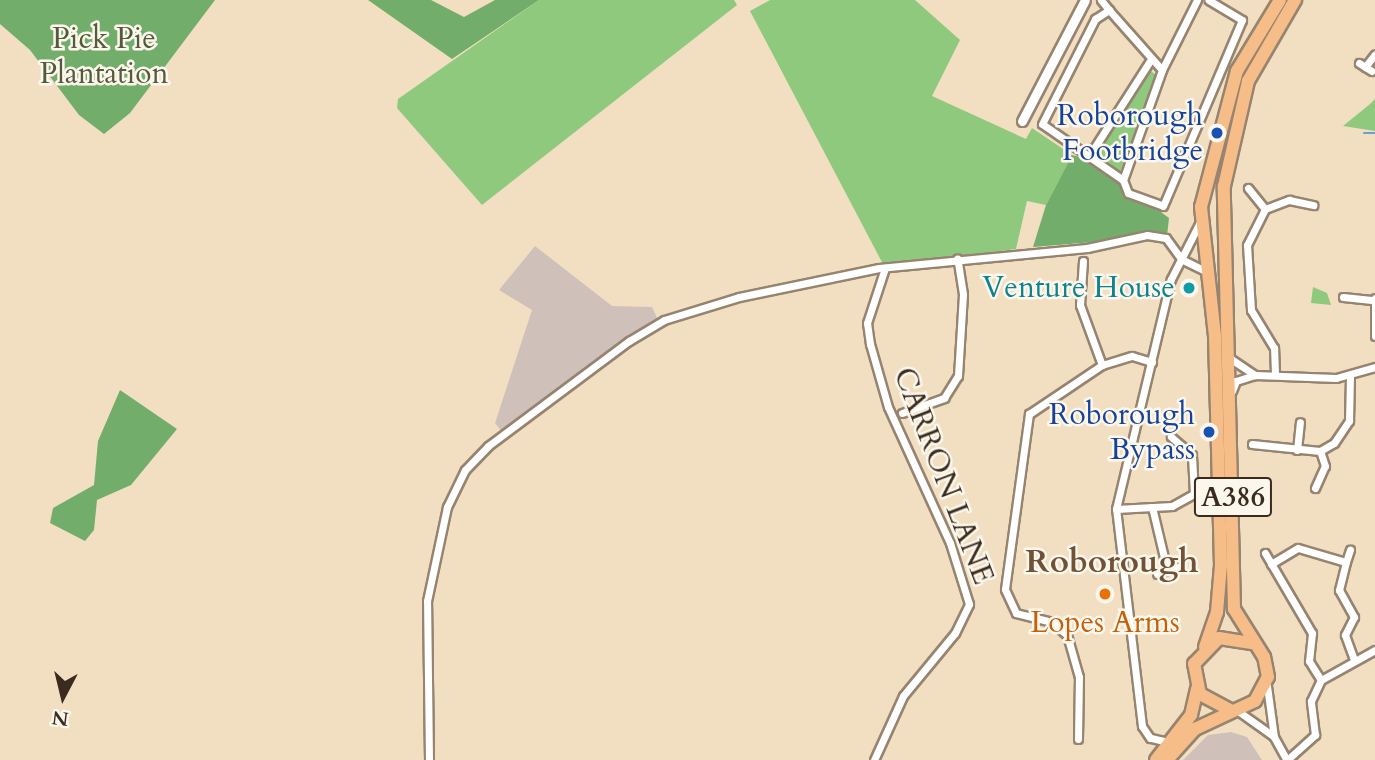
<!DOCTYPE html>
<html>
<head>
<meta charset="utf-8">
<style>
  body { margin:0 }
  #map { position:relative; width:1375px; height:760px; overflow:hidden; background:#f2dfc1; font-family:Cardo,serif }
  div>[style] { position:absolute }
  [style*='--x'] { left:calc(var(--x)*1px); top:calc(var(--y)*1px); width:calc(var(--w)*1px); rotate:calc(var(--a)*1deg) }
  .industrial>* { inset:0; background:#cfc1ba }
  .green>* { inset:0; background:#8fc97d }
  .forest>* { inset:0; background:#73ad6c }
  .stream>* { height:2px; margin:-1px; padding:0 1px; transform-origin:1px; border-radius:1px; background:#69a1d7 }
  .roads { filter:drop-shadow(2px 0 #968470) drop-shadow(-2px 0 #968470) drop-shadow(0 2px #968470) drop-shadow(0 -2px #968470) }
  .minor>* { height:7px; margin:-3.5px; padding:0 3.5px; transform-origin:3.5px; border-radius:3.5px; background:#fff }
  .tertiary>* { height:9px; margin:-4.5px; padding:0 4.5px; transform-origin:4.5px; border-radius:4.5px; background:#fff }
  .trunk>* { height:12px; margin:-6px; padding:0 6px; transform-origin:6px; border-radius:6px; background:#f7bd88 }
  .dots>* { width:19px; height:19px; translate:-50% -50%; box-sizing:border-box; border:4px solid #fbf7ec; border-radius:50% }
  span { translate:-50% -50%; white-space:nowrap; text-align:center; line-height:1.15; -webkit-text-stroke:5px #fbf7ec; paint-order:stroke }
  .shield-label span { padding:2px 5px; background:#fbf7ec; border:2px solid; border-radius:5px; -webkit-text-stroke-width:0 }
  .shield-label { font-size:28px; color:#3b2a1e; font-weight:700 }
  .park-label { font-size:30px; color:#545a3a }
  .transit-label { font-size:30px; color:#164399 }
  .right { translate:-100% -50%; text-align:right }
  .culture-label { font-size:30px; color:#0d838f }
  .street-label { font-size:30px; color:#3b2a1e }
  .food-label { font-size:30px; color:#c56008 }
  .quarter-label { font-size:33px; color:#715236; font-weight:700 }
  .north { position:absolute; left:28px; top:662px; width:70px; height:70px; -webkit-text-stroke:5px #fbf7ec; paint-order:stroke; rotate:187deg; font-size:19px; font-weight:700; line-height:28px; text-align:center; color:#3b2a1e }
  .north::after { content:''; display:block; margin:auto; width:24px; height:32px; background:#3b2a1e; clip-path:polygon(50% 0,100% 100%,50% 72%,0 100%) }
</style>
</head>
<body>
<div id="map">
  <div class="industrial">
    <i style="clip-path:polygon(535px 246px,612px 306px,652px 307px,658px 320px,502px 432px,495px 423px,532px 310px,499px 290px)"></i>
    <i style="clip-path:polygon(1231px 732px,1247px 737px,1262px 760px,1183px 760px,1208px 735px)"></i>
  </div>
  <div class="green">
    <i style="clip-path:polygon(539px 0,734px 0,737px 5px,482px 205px,397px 108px,398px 99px)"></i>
    <i style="clip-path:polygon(770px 0,915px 0,960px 40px,932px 96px,1026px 139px,1032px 128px,1072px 155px,1046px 205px,1027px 201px,1016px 249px,884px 266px,750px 11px)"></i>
    <i style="clip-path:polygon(1147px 68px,1156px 75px,1120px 172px,1096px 151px)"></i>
    <i style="clip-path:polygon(1375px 99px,1375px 131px,1343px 126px,1370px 104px)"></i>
    <i style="clip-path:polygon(1313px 287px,1327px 293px,1331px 305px,1311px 303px)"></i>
  </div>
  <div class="forest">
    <i style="clip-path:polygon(0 0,215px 0,130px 113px,104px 134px,79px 115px,30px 50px,0 24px)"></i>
    <i style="clip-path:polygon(368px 0,431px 0,464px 17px,495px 0,539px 0,452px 59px)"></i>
    <i style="clip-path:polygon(1072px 155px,1090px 160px,1169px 218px,1167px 236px,1033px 247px,1046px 205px)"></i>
    <i style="clip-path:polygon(120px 390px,177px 429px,131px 485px,97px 500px,94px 530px,85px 541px,50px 523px,53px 508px,94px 485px,98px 441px)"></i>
  </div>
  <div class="stream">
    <i style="--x:1364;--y:133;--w:11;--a:0"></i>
  </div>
  <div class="roads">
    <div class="minor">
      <i style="--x:1101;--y:0;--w:13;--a:51"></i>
      <i style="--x:1197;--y:0;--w:78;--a:116.6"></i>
      <i style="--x:1162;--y:70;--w:117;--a:109.5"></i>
      <i style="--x:1123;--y:180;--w:14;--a:69"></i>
      <i style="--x:1128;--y:193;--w:37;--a:20"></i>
      <i style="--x:1163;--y:206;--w:202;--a:-67"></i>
      <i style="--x:1242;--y:20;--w:39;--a:-149"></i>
      <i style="--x:1359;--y:63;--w:15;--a:32"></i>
      <i style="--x:1365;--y:67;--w:16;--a:-52"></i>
      <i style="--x:1091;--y:153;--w:112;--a:-57.4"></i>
      <i style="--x:1123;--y:180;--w:98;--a:-145.3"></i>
      <i style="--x:1042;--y:124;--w:118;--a:-63.2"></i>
      <i style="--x:1095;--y:19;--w:17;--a:-33"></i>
      <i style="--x:1109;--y:10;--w:80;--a:48.5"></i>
      <i style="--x:1248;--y:188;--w:27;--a:51"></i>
      <i style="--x:1181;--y:259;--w:28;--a:26"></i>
      <i style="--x:1083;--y:261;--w:44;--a:93.9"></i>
      <i style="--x:1080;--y:305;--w:64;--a:69.9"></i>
      <i style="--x:1343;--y:297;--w:31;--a:6"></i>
      <i style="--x:1375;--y:298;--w:38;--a:90"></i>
      <i style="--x:1231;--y:359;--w:29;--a:34"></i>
      <i style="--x:1275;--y:374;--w:26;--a:-92"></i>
      <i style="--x:1274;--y:348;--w:44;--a:-121.2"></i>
      <i style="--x:1251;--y:310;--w:65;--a:-93.5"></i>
      <i style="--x:1247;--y:245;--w:40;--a:-63.4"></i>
      <i style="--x:1265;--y:209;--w:26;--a:-21"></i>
      <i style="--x:1289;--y:200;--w:25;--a:12"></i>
      <i style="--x:1232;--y:391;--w:11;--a:-68"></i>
      <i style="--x:1236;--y:381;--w:20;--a:-18"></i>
      <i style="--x:1255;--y:375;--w:81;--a:2.1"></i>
      <i style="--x:1336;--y:378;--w:41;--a:-15.8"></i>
      <i style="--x:902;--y:413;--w:45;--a:-19.7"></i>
      <i style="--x:944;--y:398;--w:26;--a:-58"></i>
      <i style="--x:958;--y:376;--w:82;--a:-86.5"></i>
      <i style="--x:963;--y:294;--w:36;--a:-99"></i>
      <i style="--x:1252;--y:444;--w:68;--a:5.9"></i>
      <i style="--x:1320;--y:451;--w:16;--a:-30"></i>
      <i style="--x:1334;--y:443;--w:27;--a:-56"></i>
      <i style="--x:1349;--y:421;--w:44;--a:-88.7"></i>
      <i style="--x:1297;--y:450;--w:28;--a:-84"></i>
      <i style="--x:1315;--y:488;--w:24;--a:-66"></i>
      <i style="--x:1325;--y:466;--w:16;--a:-108"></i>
      <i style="--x:1152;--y:507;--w:65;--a:76.6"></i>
      <i style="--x:1167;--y:570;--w:11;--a:-15"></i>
      <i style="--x:1116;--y:509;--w:56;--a:-3.1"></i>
      <i style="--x:1172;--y:506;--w:25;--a:-29"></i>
      <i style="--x:1194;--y:494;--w:39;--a:-93"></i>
      <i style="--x:1192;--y:455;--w:28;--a:-139"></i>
      <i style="--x:1265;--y:553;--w:93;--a:59.6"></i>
      <i style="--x:1312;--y:633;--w:28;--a:96"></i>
      <i style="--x:1309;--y:661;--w:22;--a:58"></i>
      <i style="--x:1346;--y:562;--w:13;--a:-72"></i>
      <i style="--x:1271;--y:564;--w:31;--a:-31"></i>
      <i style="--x:1298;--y:548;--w:50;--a:16.3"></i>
      <i style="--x:1346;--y:562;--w:29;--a:104"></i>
      <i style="--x:1339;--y:590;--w:31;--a:61"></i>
      <i style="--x:1354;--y:617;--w:20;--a:117"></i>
      <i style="--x:1345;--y:635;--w:27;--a:70"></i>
      <i style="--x:1157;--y:574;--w:11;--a:-22"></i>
      <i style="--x:1267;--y:686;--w:51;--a:82.2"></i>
      <i style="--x:1274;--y:737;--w:26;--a:61"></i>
      <i style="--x:1238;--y:711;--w:43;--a:35.5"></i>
      <i style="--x:1078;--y:739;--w:62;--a:-89.1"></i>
      <i style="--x:1079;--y:677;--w:44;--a:-105.9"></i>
      <i style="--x:1067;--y:635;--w:20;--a:-139"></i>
      <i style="--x:1052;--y:622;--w:37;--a:-166"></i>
      <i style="--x:1016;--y:613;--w:26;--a:-115"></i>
      <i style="--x:1005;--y:589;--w:177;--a:-82.2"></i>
      <i style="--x:1029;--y:414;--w:88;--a:-33.9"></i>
      <i style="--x:1102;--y:365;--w:31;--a:-17"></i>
      <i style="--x:1132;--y:356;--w:21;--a:17"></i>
      <i style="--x:1168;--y:742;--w:18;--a:-167"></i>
      <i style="--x:1150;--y:738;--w:14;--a:-124"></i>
      <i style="--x:1142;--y:726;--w:219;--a:-96.8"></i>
      <i style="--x:1116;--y:509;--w:236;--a:-76.6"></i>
      <i style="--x:1171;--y:279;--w:62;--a:-63"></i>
      <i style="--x:429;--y:760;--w:159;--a:-90.7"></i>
      <i style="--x:427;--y:601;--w:96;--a:-78"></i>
      <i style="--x:447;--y:507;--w:41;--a:-64.1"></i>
      <i style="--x:465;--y:470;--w:33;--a:-46"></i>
      <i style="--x:488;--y:446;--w:176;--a:-36.7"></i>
      <i style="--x:629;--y:341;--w:41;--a:-31"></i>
      <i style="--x:664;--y:320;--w:78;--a:-17"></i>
      <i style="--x:739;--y:297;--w:143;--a:-11.7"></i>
      <i style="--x:879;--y:268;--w:209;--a:-5.5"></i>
      <i style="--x:1087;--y:248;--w:61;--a:-12.2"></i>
      <i style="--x:1147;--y:235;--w:19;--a:9"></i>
      <i style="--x:1166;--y:238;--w:26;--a:54"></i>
      <i style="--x:874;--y:760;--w:70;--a:-65.6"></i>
      <i style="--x:903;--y:696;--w:82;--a:-50.5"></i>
      <i style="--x:955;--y:633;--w:32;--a:-64"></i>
      <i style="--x:969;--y:604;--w:64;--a:-107.3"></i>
      <i style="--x:950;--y:543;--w:149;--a:-114.5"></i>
      <i style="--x:888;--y:407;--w:66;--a:-105.9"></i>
      <i style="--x:870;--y:344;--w:21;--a:-98"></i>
      <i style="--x:867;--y:323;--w:58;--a:-71.9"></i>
      <i style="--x:1287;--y:760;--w:38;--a:-42"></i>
      <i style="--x:1315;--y:735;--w:34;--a:-97"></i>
      <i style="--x:1311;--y:701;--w:23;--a:-65"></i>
      <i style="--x:1321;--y:680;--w:62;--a:-29.1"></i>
    </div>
    <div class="tertiary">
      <i style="--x:1022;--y:121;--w:136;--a:-62.5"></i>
    </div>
    <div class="trunk">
      <i style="--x:1205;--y:647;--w:37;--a:-71"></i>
      <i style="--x:1217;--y:612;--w:47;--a:-85.1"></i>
      <i style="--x:1221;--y:565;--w:229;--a:-91.5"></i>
      <i style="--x:1215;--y:336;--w:130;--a:-96.2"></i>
      <i style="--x:1201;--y:207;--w:141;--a:-75.2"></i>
      <i style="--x:1237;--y:71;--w:83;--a:-58.8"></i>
      <i style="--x:1232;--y:711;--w:36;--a:-152"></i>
      <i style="--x:1200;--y:694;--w:31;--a:-101"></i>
      <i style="--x:1194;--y:664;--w:36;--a:-46"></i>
      <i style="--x:1219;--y:638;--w:33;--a:9"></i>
      <i style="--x:1156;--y:760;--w:57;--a:-52.1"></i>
      <i style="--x:1191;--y:715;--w:27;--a:-77"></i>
      <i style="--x:1167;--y:760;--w:42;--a:-47.9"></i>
      <i style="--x:1195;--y:729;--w:66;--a:-25"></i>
      <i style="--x:1255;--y:701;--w:27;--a:-62"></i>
      <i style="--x:1268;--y:677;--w:20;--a:-101"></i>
      <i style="--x:1264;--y:657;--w:57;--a:-122"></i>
      <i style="--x:1234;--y:609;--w:423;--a:-91.4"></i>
      <i style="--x:1224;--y:186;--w:108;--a:-77.1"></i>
      <i style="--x:1248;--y:81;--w:94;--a:-59.9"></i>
    </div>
  </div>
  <div class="dots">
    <i style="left:1217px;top:133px;background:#1a4fb4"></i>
    <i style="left:1189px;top:288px;background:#0f9aa8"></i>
    <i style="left:1209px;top:432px;background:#1a4fb4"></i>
    <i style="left:1105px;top:594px;background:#e8710a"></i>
  </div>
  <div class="shield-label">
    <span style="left:1233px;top:497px">A386</span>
  </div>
  <div class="park-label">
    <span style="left:104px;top:56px">Pick Pie<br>Plantation</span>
  </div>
  <div class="transit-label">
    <span class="right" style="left:1203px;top:133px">Roborough<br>Footbridge</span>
    <span class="right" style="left:1195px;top:432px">Roborough<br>Bypass</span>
  </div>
  <div class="culture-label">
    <span class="right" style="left:1175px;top:288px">Venture House</span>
  </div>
  <div class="street-label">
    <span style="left:943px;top:476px;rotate:69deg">CARRON LANE</span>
  </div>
  <div class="food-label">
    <span style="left:1105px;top:623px">Lopes Arms</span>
  </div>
  <div class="quarter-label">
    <span style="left:1112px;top:562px">Roborough</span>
  </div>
  <div class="north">N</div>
</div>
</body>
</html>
